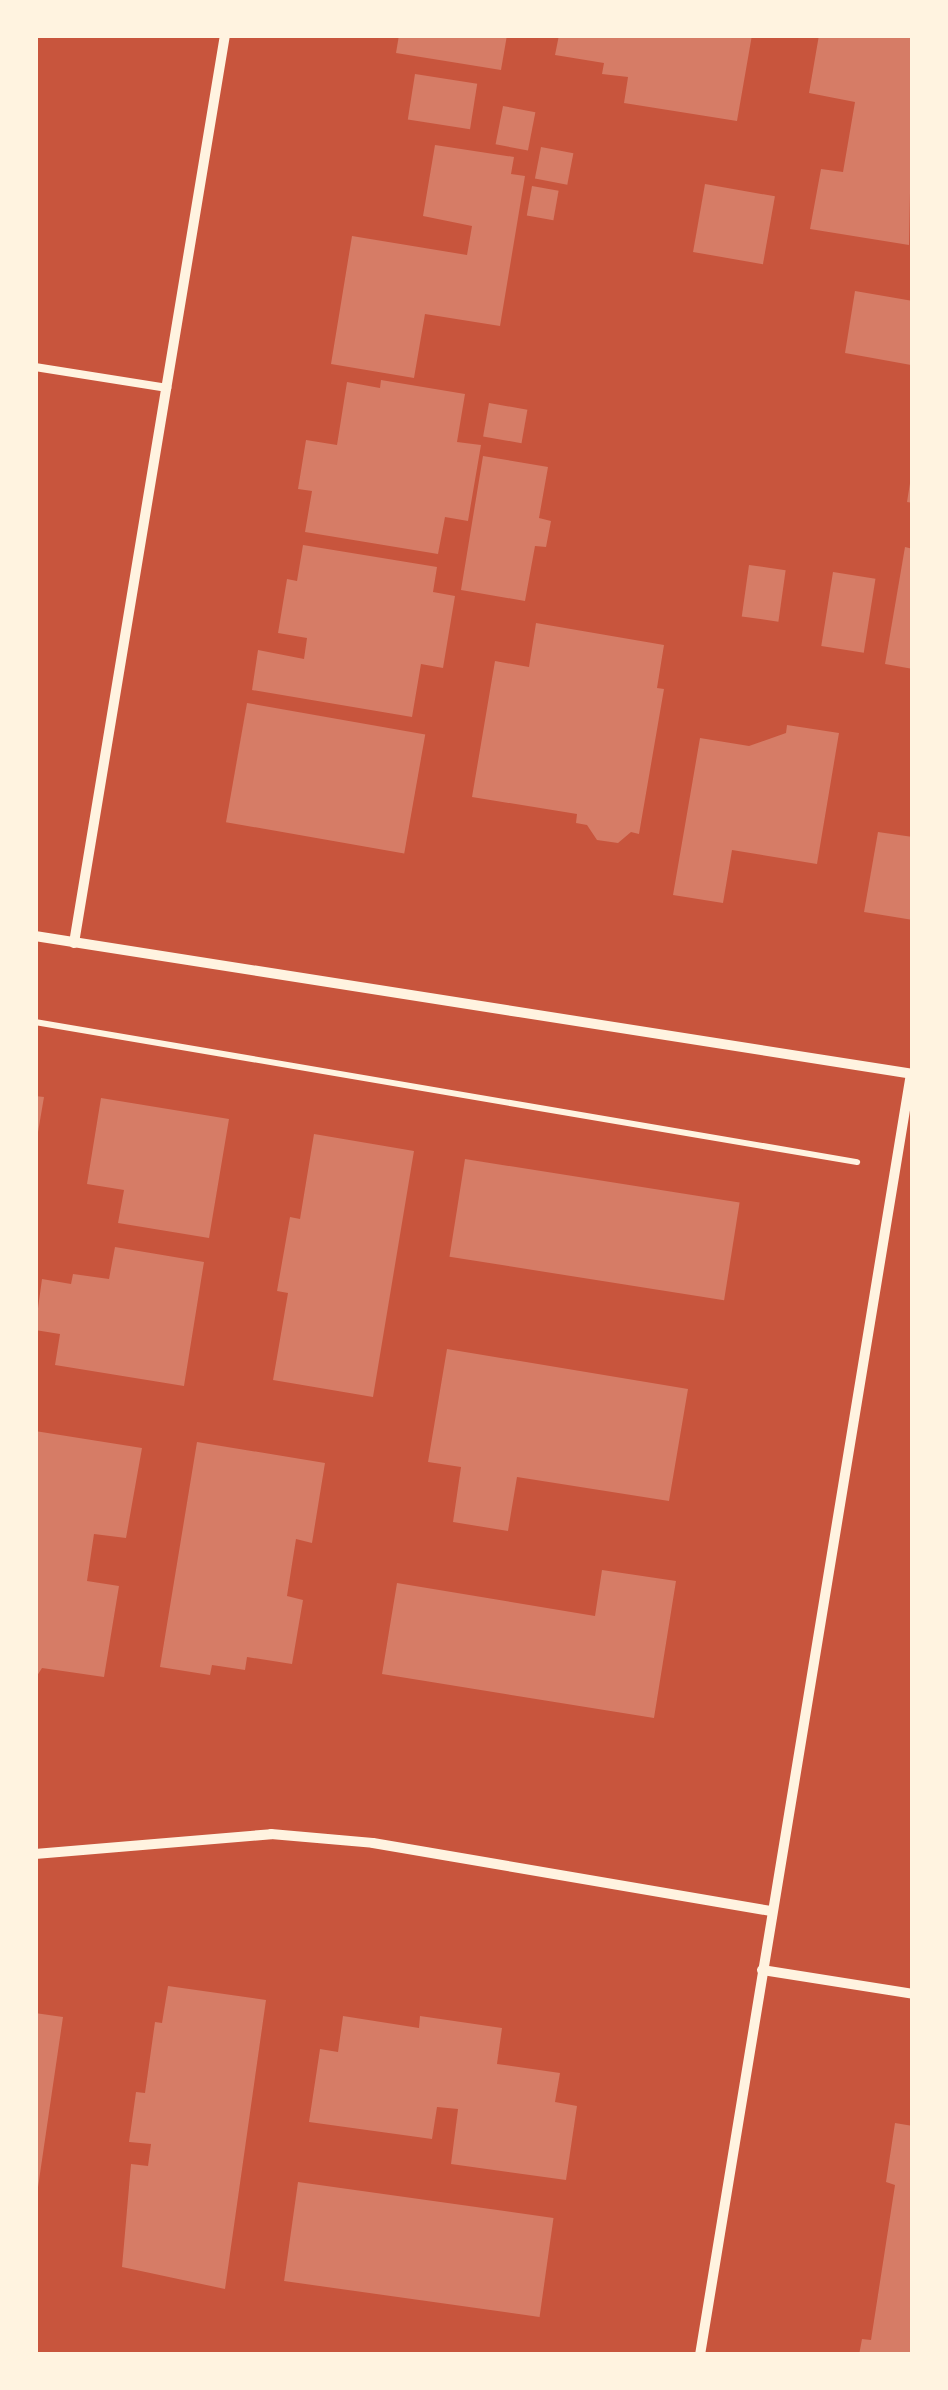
<!DOCTYPE html>
<html>
<head>
<meta charset="utf-8">
<style>
  body { margin:0 }
  #map { position:relative; width:948px; height:2390px; overflow:hidden; background:#c8553d; font-family:Raleway,sans-serif }
  div>[style] { position:absolute }
  [style*='--x'] { left:calc(var(--x)*1px); top:calc(var(--y)*1px); width:calc(var(--w)*1px); rotate:calc(var(--a)*1deg) }
  .building>* { inset:0; background:#d67c66; transform-origin:0 0 }
  .path>* { height:6px; margin:-3px; padding:0 3px; transform-origin:3px; border-radius:3px; background:#fff3e0 }
  .service>* { height:8px; margin:-4px; padding:0 4px; transform-origin:4px; border-radius:4px; background:#fff3e0 }
  .minor>* { height:10px; margin:-5px; padding:0 5px; transform-origin:5px; border-radius:5px; background:#fff3e0 }
  span { translate:-50% -50%; white-space:nowrap; text-align:center; line-height:1.15; -webkit-text-stroke:8px #fff3e0; paint-order:stroke }
  .frame { position:absolute; inset:0; border:38px solid #fff3e0; pointer-events:none }
</style>
</head>
<body>
<div id="map">
  <div class="building">
    <i style="clip-path:polygon(399px 35px,507px 35px,501px 70px,396px 53px)"></i>
    <i style="clip-path:polygon(559px 35px,752px 35px,737px 121px,624px 103px,628px 77px,602px 74px,604px 63px,555px 55px)"></i>
    <i style="clip-path:polygon(819px 35px,913px 35px,909px 245px,810px 229px,821px 169px,843px 172px,855px 102px,809px 93px)"></i>
    <i style="left:415px;top:74px;width:63px;height:46px;rotate:9deg"></i>
    <i style="left:503px;top:106px;width:33px;height:39px;rotate:11deg"></i>
    <i style="clip-path:polygon(435px 145px,514px 157px,511px 174px,525px 176px,500px 326px,425px 314px,414px 378px,331px 364px,352px 236px,467px 255px,472px 226px,423px 216px)"></i>
    <i style="left:541px;top:147px;width:33px;height:32px;rotate:11deg"></i>
    <i style="left:705px;top:184px;width:71px;height:69px;rotate:10deg"></i>
    <i style="left:532px;top:186px;width:27px;height:30px;rotate:10deg"></i>
    <i style="clip-path:polygon(855px 291px,913px 301px,911px 365px,845px 353px)"></i>
    <i style="clip-path:polygon(381px 380px,465px 394px,457px 442px,481px 445px,468px 521px,445px 517px,438px 554px,305px 532px,312px 491px,298px 489px,306px 440px,337px 445px,347px 382px,380px 388px)"></i>
    <i style="left:489px;top:403px;width:39px;height:34px;rotate:10deg"></i>
    <i style="clip-path:polygon(483px 456px,548px 467px,539px 518px,551px 521px,546px 547px,535px 546px,525px 601px,461px 590px)"></i>
    <i style="clip-path:polygon(911px 477px,913px 477px,913px 503px,907px 502px)"></i>
    <i style="clip-path:polygon(303px 545px,437px 567px,433px 592px,455px 596px,443px 668px,421px 664px,412px 717px,252px 690px,258px 650px,304px 659px,307px 638px,278px 633px,287px 579px,297px 581px)"></i>
    <i style="clip-path:polygon(905px 547px,913px 549px,913px 669px,885px 664px)"></i>
    <i style="left:749px;top:565px;width:37px;height:52px;rotate:8deg"></i>
    <i style="left:833px;top:572px;width:43px;height:75px;rotate:9deg"></i>
    <i style="clip-path:polygon(536px 623px,664px 645px,657px 688px,664px 689px,639px 834px,631px 832px,618px 843px,597px 840px,587px 825px,576px 823px,577px 814px,472px 797px,495px 661px,529px 667px)"></i>
    <i style="left:247px;top:703px;width:181px;height:121px;rotate:10deg"></i>
    <i style="clip-path:polygon(787px 725px,839px 733px,817px 864px,732px 850px,723px 903px,673px 895px,700px 738px,749px 746px,786px 733px)"></i>
    <i style="clip-path:polygon(878px 832px,913px 837px,913px 920px,864px 912px)"></i>
    <i style="clip-path:polygon(35px 1096px,44px 1097px,37px 1138px,35px 1138px)"></i>
    <i style="clip-path:polygon(101px 1098px,229px 1119px,209px 1238px,118px 1223px,124px 1190px,87px 1184px)"></i>
    <i style="clip-path:polygon(314px 1134px,414px 1151px,373px 1397px,273px 1380px,288px 1293px,277px 1291px,290px 1217px,300px 1219px)"></i>
    <i style="left:465px;top:1159px;width:278px;height:99px;rotate:9deg"></i>
    <i style="clip-path:polygon(115px 1247px,204px 1262px,184px 1386px,55px 1365px,60px 1334px,35px 1330px,42px 1279px,71px 1284px,73px 1274px,109px 1279px)"></i>
    <i style="clip-path:polygon(447px 1349px,688px 1389px,669px 1501px,517px 1477px,508px 1531px,453px 1522px,461px 1467px,428px 1462px)"></i>
    <i style="clip-path:polygon(35px 1431px,142px 1448px,126px 1538px,94px 1534px,87px 1581px,119px 1586px,104px 1677px,42px 1668px,35px 1679px)"></i>
    <i style="clip-path:polygon(197px 1442px,325px 1463px,312px 1543px,296px 1539px,287px 1596px,303px 1600px,292px 1664px,247px 1657px,245px 1670px,212px 1665px,210px 1675px,160px 1667px)"></i>
    <i style="clip-path:polygon(602px 1570px,676px 1581px,654px 1718px,382px 1674px,397px 1583px,595px 1616px)"></i>
    <i style="clip-path:polygon(168px 1986px,266px 2000px,225px 2289px,122px 2267px,131px 2164px,148px 2166px,151px 2144px,129px 2142px,136px 2092px,145px 2093px,155px 2022px,162px 2023px)"></i>
    <i style="clip-path:polygon(35px 2013px,63px 2017px,37px 2194px,35px 2194px)"></i>
    <i style="clip-path:polygon(343px 2016px,419px 2028px,420px 2016px,502px 2028px,497px 2064px,560px 2073px,555px 2102px,577px 2106px,566px 2180px,451px 2164px,458px 2109px,437px 2107px,432px 2139px,309px 2122px,320px 2049px,338px 2052px)"></i>
    <i style="clip-path:polygon(895px 2123px,913px 2126px,913px 2355px,859px 2355px,862px 2339px,871px 2340px,895px 2185px,886px 2182px)"></i>
    <i style="left:298px;top:2182px;width:258px;height:100px;rotate:8deg"></i>
  </div>
  <div class="path">
    <i style="--x:35;--y:1022;--w:834;--a:9.67"></i>
  </div>
  <div class="service">
    <i style="--x:35;--y:367;--w:134;--a:9"></i>
  </div>
  <div class="minor">
    <i style="--x:35;--y:936;--w:889;--a:8.93"></i>
    <i style="--x:74;--y:943;--w:920;--a:-80.56"></i>
    <i style="--x:35;--y:1854;--w:237;--a:-4.8"></i>
    <i style="--x:271;--y:1834;--w:102;--a:5"></i>
    <i style="--x:373;--y:1843;--w:405;--a:9.7"></i>
    <i style="--x:762;--y:1970;--w:153;--a:9"></i>
    <i style="--x:700;--y:2355;--w:1298;--a:-80.65"></i>
  </div>
  <div class="frame"></div>
</div>
</body>
</html>
